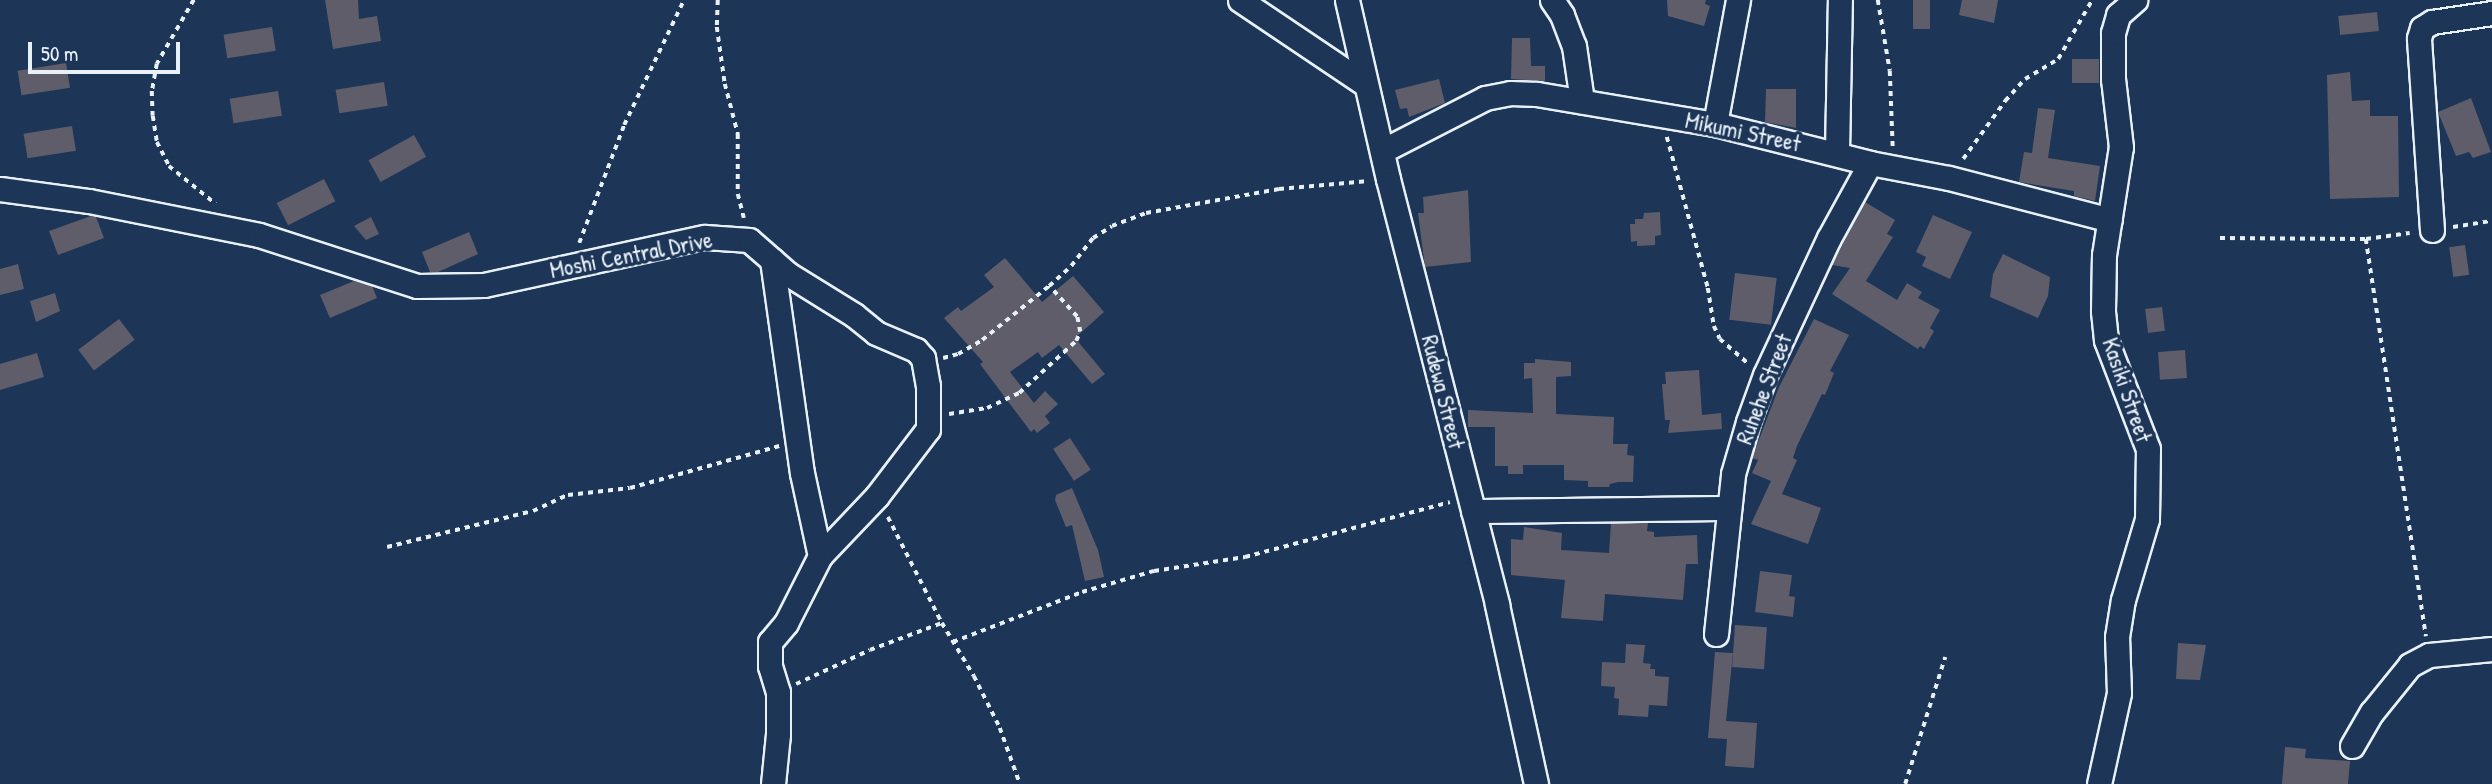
<!DOCTYPE html>
<html>
<head>
<meta charset="utf-8">
<style>
  body { margin:0 }
  #map { position:relative; width:2492px; height:784px; overflow:hidden; background:#1d3557; font-family:"Patrick Hand",sans-serif }
  div>[style] { position:absolute }
  [style*='--x'] { left:calc(var(--x)*1px); top:calc(var(--y)*1px); width:calc(var(--w)*1px); rotate:calc(var(--a)*1deg) }
  .building>* { inset:0; background:#5f5d6a; transform-origin:0 0 }
  .path>* { height:3.5px; margin-top:-1.75px; transform-origin:0; background:repeating-linear-gradient(90deg,#e8f1f8 0 5px,transparent 0 10px) }
  .roads { filter:drop-shadow(2px 0 #e8f1f8) drop-shadow(-2px 0 #e8f1f8) drop-shadow(0 2px #e8f1f8) drop-shadow(0 -2px #e8f1f8) }
  .minor>* { height:23px; margin:-11.5px; padding:0 11.5px; transform-origin:11.5px; border-radius:11.5px; background:#1d3557 }
  span { translate:-50% -50%; white-space:nowrap; text-align:center; line-height:1.15; -webkit-text-stroke:7px #1d3557; paint-order:stroke }
  .street-label { font-size:23px; color:#e8f1f8 }
  .scale { position:absolute; left:28px; top:42px; width:152px; height:32px; box-sizing:border-box; border:4px solid #e8f1f8; border-top:0; padding-left:9px; font-size:21px; line-height:24px; white-space:nowrap; color:#e8f1f8; -webkit-text-stroke:5px #1d3557; paint-order:stroke }
</style>
</head>
<body>
<div id="map">
  <div class="building">
    <i style="clip-path:polygon(325px 0,358px 0,359px 19px,377px 16px,381px 41px,333px 49px)"></i>
    <i style="clip-path:polygon(1667px 0,1706px 0,1705px 4px,1710px 6px,1704px 26px,1668px 16px)"></i>
    <i style="left:1913px;top:0;width:17px;height:29px"></i>
    <i style="clip-path:polygon(1962px 0,1998px 0,1994px 23px,1959px 15px)"></i>
    <i style="left:2377px;top:12px;width:19px;height:39px;rotate:84deg"></i>
    <i style="left:272px;top:27px;width:24px;height:49px;rotate:81deg"></i>
    <i style="clip-path:polygon(1512px 38px,1530px 38px,1531px 66px,1545px 66px,1545px 81px,1511px 79px)"></i>
    <i style="left:2099px;top:59px;width:24px;height:27px;rotate:90deg"></i>
    <i style="left:66px;top:63px;width:25px;height:49px;rotate:81deg"></i>
    <i style="clip-path:polygon(2350px 72px,2352px 101px,2370px 100px,2370px 116px,2398px 116px,2399px 197px,2330px 199px,2327px 75px)"></i>
    <i style="clip-path:polygon(1439px 79px,1445px 103px,1409px 117px,1407px 108px,1400px 109px,1395px 90px)"></i>
    <i style="left:384px;top:82px;width:24px;height:49px;rotate:81deg"></i>
    <i style="clip-path:polygon(1766px 89px,1796px 89px,1796px 128px,1765px 122px)"></i>
    <i style="left:278px;top:91px;width:25px;height:49px;rotate:81deg"></i>
    <i style="clip-path:polygon(2471px 98px,2491px 152px,2473px 158px,2469px 152px,2456px 156px,2438px 112px)"></i>
    <i style="clip-path:polygon(2038px 108px,2055px 110px,2048px 158px,2100px 166px,2095px 201px,2074px 196px,2074px 191px,2019px 182px,2024px 152px,2032px 153px)"></i>
    <i style="left:72px;top:126px;width:25px;height:49px;rotate:81deg"></i>
    <i style="left:414px;top:135px;width:25px;height:52px;rotate:61deg"></i>
    <i style="left:324px;top:179px;width:25px;height:53px;rotate:63deg"></i>
    <i style="clip-path:polygon(1468px 190px,1471px 262px,1425px 267px,1418px 213px,1424px 213px,1423px 197px)"></i>
    <i style="clip-path:polygon(1865px 202px,1895px 220px,1887px 234px,1893px 237px,1866px 281px,1897px 300px,1907px 283px,1922px 292px,1918px 298px,1940px 310px,1930px 328px,1934px 331px,1924px 349px,1920px 346px,1918px 349px,1832px 294px,1850px 268px,1832px 265px)"></i>
    <i style="clip-path:polygon(1660px 212px,1661px 235px,1655px 236px,1655px 245px,1637px 246px,1637px 241px,1631px 242px,1630px 224px,1635px 224px,1635px 219px,1643px 219px,1644px 213px)"></i>
    <i style="clip-path:polygon(1933px 215px,1972px 232px,1950px 279px,1922px 266px,1926px 257px,1916px 252px)"></i>
    <i style="clip-path:polygon(91px 216px,96px 217px,104px 238px,58px 255px,49px 231px)"></i>
    <i style="clip-path:polygon(371px 217px,379px 234px,366px 240px,354px 226px)"></i>
    <i style="clip-path:polygon(469px 232px,478px 254px,438px 272px,430px 272px,422px 252px)"></i>
    <i style="left:2465px;top:245px;width:30px;height:16px;rotate:82deg"></i>
    <i style="clip-path:polygon(2003px 254px,2050px 277px,2048px 296px,2038px 318px,1990px 297px,1993px 274px)"></i>
    <i style="clip-path:polygon(1005px 258px,1042px 302px,1073px 276px,1104px 312px,1075px 338px,1105px 374px,1092px 384px,1059px 345px,1042px 358px,1038px 352px,1010px 372px,1034px 403px,1045px 391px,1058px 404px,1045px 416px,1050px 423px,1037px 433px,1034px 429px,1031px 432px,980px 364px,983px 362px,944px 318px,958px 307px,961px 311px,994px 287px,984px 275px)"></i>
    <i style="clip-path:polygon(18px 264px,24px 289px,0 295px,0 269px)"></i>
    <i style="left:1735px;top:273px;width:42px;height:47px;rotate:7deg"></i>
    <i style="clip-path:polygon(354px 281px,372px 286px,377px 298px,330px 318px,320px 295px)"></i>
    <i style="clip-path:polygon(55px 293px,60px 311px,36px 322px,30px 301px)"></i>
    <i style="left:2162px;top:307px;width:24px;height:17px;rotate:83deg"></i>
    <i style="left:119px;top:319px;width:26px;height:51px;rotate:53deg"></i>
    <i style="clip-path:polygon(1814px 319px,1849px 335px,1830px 371px,1834px 373px,1825px 395px,1822px 394px,1797px 446px,1793px 458px,1797px 460px,1782px 494px,1821px 508px,1808px 544px,1751px 524px,1771px 481px,1752px 473px,1758px 460px,1752px 458px,1779px 387px)"></i>
    <i style="left:2185px;top:350px;width:28px;height:27px;rotate:86deg"></i>
    <i style="clip-path:polygon(37px 353px,44px 377px,0 390px,0 364px)"></i>
    <i style="clip-path:polygon(1535px 359px,1571px 362px,1571px 376px,1556px 377px,1556px 414px,1614px 417px,1613px 444px,1628px 444px,1627px 455px,1634px 456px,1633px 482px,1618px 482px,1610px 484px,1609px 487px,1588px 487px,1588px 481px,1564px 480px,1564px 465px,1523px 465px,1523px 474px,1508px 474px,1508px 466px,1495px 466px,1495px 427px,1468px 427px,1468px 410px,1533px 413px,1532px 378px,1524px 379px,1524px 363px,1535px 363px)"></i>
    <i style="clip-path:polygon(1699px 370px,1702px 415px,1721px 413px,1722px 429px,1668px 433px,1670px 420px,1665px 420px,1662px 384px,1666px 384px,1665px 372px)"></i>
    <i style="left:1070px;top:438px;width:38px;height:20px;rotate:57deg"></i>
    <i style="clip-path:polygon(1072px 488px,1098px 550px,1104px 577px,1085px 581px,1072px 525px,1066px 527px,1055px 500px,1056px 495px)"></i>
    <i style="clip-path:polygon(1611px 523px,1648px 523px,1647px 531px,1654px 532px,1654px 537px,1697px 535px,1698px 564px,1686px 564px,1683px 600px,1605px 594px,1603px 621px,1561px 618px,1565px 580px,1511px 575px,1511px 539px,1523px 540px,1524px 527px,1562px 533px,1561px 550px,1609px 553px)"></i>
    <i style="clip-path:polygon(1760px 571px,1792px 575px,1789px 596px,1795px 597px,1793px 617px,1755px 612px)"></i>
    <i style="left:1735px;top:625px;width:32px;height:42px;rotate:4deg"></i>
    <i style="clip-path:polygon(2178px 643px,2206px 645px,2200px 680px,2176px 679px)"></i>
    <i style="clip-path:polygon(1626px 644px,1645px 645px,1643px 663px,1651px 664px,1650px 669px,1655px 669px,1655px 676px,1669px 677px,1667px 706px,1649px 705px,1648px 717px,1618px 715px,1619px 699px,1614px 698px,1615px 687px,1601px 686px,1602px 662px,1625px 663px)"></i>
    <i style="clip-path:polygon(1715px 652px,1733px 653px,1726px 721px,1757px 723px,1754px 768px,1725px 766px,1727px 739px,1708px 738px)"></i>
    <i style="clip-path:polygon(2285px 747px,2306px 749px,2305px 758px,2350px 761px,2348px 784px,2282px 784px)"></i>
  </div>
  <div class="path">
    <i style="--x:194;--y:0;--w:74;--a:120"></i>
    <i style="--x:157;--y:64;--w:27;--a:100"></i>
    <i style="--x:152;--y:91;--w:25;--a:88"></i>
    <i style="--x:153;--y:116;--w:26;--a:81"></i>
    <i style="--x:157;--y:142;--w:27;--a:63"></i>
    <i style="--x:169;--y:166;--w:60;--a:39"></i>
    <i style="--x:718;--y:0;--w:27;--a:92"></i>
    <i style="--x:717;--y:27;--w:58;--a:82"></i>
    <i style="--x:725;--y:84;--w:52;--a:75.4"></i>
    <i style="--x:738;--y:134;--w:60;--a:90"></i>
    <i style="--x:738;--y:194;--w:25;--a:76"></i>
    <i style="--x:1878;--y:0;--w:72;--a:80.4"></i>
    <i style="--x:1890;--y:71;--w:77;--a:87.8"></i>
    <i style="--x:1667;--y:137;--w:156;--a:74.8"></i>
    <i style="--x:1708;--y:288;--w:38;--a:81"></i>
    <i style="--x:1714;--y:326;--w:14;--a:65"></i>
    <i style="--x:1720;--y:339;--w:38;--a:41"></i>
    <i style="--x:1963;--y:159;--w:72;--a:-54.1"></i>
    <i style="--x:2005;--y:101;--w:30;--a:-48"></i>
    <i style="--x:2025;--y:79;--w:39;--a:-31"></i>
    <i style="--x:2058;--y:59;--w:68;--a:-60"></i>
    <i style="--x:2453;--y:227;--w:39;--a:-9"></i>
    <i style="--x:2220;--y:238;--w:146;--a:0.4"></i>
    <i style="--x:2366;--y:239;--w:44;--a:-7.8"></i>
    <i style="--x:2366;--y:239;--w:402;--a:81.4"></i>
    <i style="--x:579;--y:243;--w:126;--a:-69.1"></i>
    <i style="--x:624;--y:125;--w:139;--a:-64.4"></i>
    <i style="--x:943;--y:358;--w:16;--a:-15"></i>
    <i style="--x:958;--y:354;--w:28;--a:-30"></i>
    <i style="--x:982;--y:340;--w:86;--a:-38.9"></i>
    <i style="--x:1049;--y:286;--w:30;--a:-42"></i>
    <i style="--x:1071;--y:266;--w:36;--a:-52"></i>
    <i style="--x:1093;--y:238;--w:22;--a:-32"></i>
    <i style="--x:1112;--y:226;--w:36;--a:-21"></i>
    <i style="--x:1146;--y:213;--w:135;--a:-10.2"></i>
    <i style="--x:1279;--y:189;--w:90;--a:-5.1"></i>
    <i style="--x:949;--y:414;--w:38;--a:-9"></i>
    <i style="--x:987;--y:408;--w:35;--a:-25"></i>
    <i style="--x:1019;--y:393;--w:77;--a:-42.4"></i>
    <i style="--x:1076;--y:341;--w:10;--a:-66"></i>
    <i style="--x:1080;--y:332;--w:15;--a:-101"></i>
    <i style="--x:1077;--y:317;--w:42;--a:-132.1"></i>
    <i style="--x:888;--y:517;--w:119;--a:63"></i>
    <i style="--x:942;--y:623;--w:62;--a:58.9"></i>
    <i style="--x:974;--y:676;--w:58;--a:63.4"></i>
    <i style="--x:1000;--y:728;--w:59;--a:70.3"></i>
    <i style="--x:387;--y:547;--w:150;--a:-13.9"></i>
    <i style="--x:533;--y:511;--w:38;--a:-25"></i>
    <i style="--x:568;--y:495;--w:62;--a:-6.4"></i>
    <i style="--x:630;--y:488;--w:155;--a:-15.7"></i>
    <i style="--x:953;--y:642;--w:138;--a:-21.2"></i>
    <i style="--x:1082;--y:592;--w:75;--a:-16.3"></i>
    <i style="--x:1154;--y:571;--w:92;--a:-8.7"></i>
    <i style="--x:1245;--y:557;--w:212;--a:-15"></i>
    <i style="--x:796;--y:684;--w:81;--a:-24.7"></i>
    <i style="--x:870;--y:650;--w:77;--a:-20.6"></i>
    <i style="--x:1905;--y:784;--w:133;--a:-72.5"></i>
  </div>
  <div class="roads">
    <div class="minor">
      <i style="--x:1240;--y:0;--w:151;--a:33.9"></i>
      <i style="--x:1347;--y:0;--w:184;--a:77.1"></i>
      <i style="--x:1388;--y:179;--w:440;--a:75.6"></i>
      <i style="--x:1497;--y:605;--w:183;--a:77.7"></i>
      <i style="--x:1552;--y:0;--w:18;--a:56"></i>
      <i style="--x:1562;--y:15;--w:33;--a:69"></i>
      <i style="--x:1574;--y:46;--w:56;--a:81.7"></i>
      <i style="--x:1715;--y:124;--w:126;--a:-79.5"></i>
      <i style="--x:1382;--y:151;--w:116;--a:-27.2"></i>
      <i style="--x:1485;--y:98;--w:25;--a:-11"></i>
      <i style="--x:1510;--y:93;--w:27;--a:2"></i>
      <i style="--x:1537;--y:94;--w:181;--a:9.6"></i>
      <i style="--x:1715;--y:124;--w:160;--a:14.1"></i>
      <i style="--x:1870;--y:163;--w:80;--a:10.8"></i>
      <i style="--x:1949;--y:178;--w:166;--a:14.6"></i>
      <i style="--x:1837;--y:152;--w:152;--a:-88.9"></i>
      <i style="--x:0;--y:189;--w:90;--a:7.7"></i>
      <i style="--x:89;--y:201;--w:173;--a:11.3"></i>
      <i style="--x:259;--y:235;--w:166;--a:17.9"></i>
      <i style="--x:417;--y:286;--w:67;--a:-0.9"></i>
      <i style="--x:484;--y:285;--w:226;--a:-12.3"></i>
      <i style="--x:705;--y:237;--w:44;--a:3.9"></i>
      <i style="--x:749;--y:240;--w:52;--a:41.1"></i>
      <i style="--x:788;--y:274;--w:78;--a:31.8"></i>
      <i style="--x:854;--y:315;--w:28;--a:39"></i>
      <i style="--x:876;--y:333;--w:43;--a:23"></i>
      <i style="--x:916;--y:350;--w:11;--a:49"></i>
      <i style="--x:923;--y:358;--w:28;--a:80"></i>
      <i style="--x:928;--y:386;--w:43;--a:90"></i>
      <i style="--x:928;--y:429;--w:84;--a:127.3"></i>
      <i style="--x:877;--y:496;--w:83;--a:133.5"></i>
      <i style="--x:820;--y:556;--w:75;--a:116.9"></i>
      <i style="--x:786;--y:623;--w:25;--a:130"></i>
      <i style="--x:770;--y:642;--w:24;--a:90"></i>
      <i style="--x:770;--y:666;--w:27;--a:73"></i>
      <i style="--x:778;--y:692;--w:42;--a:90"></i>
      <i style="--x:778;--y:734;--w:50;--a:95.7"></i>
      <i style="--x:2432;--y:230;--w:192;--a:-93.9"></i>
      <i style="--x:2419;--y:38;--w:10;--a:-73"></i>
      <i style="--x:2422;--y:28;--w:12;--a:-31"></i>
      <i style="--x:2432;--y:22;--w:61;--a:-8.5"></i>
      <i style="--x:772;--y:260;--w:215;--a:82"></i>
      <i style="--x:802;--y:473;--w:85;--a:77.8"></i>
      <i style="--x:1473;--y:511;--w:256;--a:-0.7"></i>
      <i style="--x:1716;--y:634;--w:161;--a:-83.9"></i>
      <i style="--x:1733;--y:474;--w:54;--a:-73.9"></i>
      <i style="--x:1748;--y:422;--w:50;--a:-70.1"></i>
      <i style="--x:1765;--y:375;--w:151;--a:-65"></i>
      <i style="--x:1829;--y:238;--w:85;--a:-61.3"></i>
      <i style="--x:2352;--y:746;--w:39;--a:-60"></i>
      <i style="--x:2372;--y:712;--w:60;--a:-51"></i>
      <i style="--x:2410;--y:665;--w:21;--a:-28"></i>
      <i style="--x:2429;--y:655;--w:63;--a:-5.4"></i>
      <i style="--x:2099;--y:784;--w:93;--a:-77.6"></i>
      <i style="--x:2119;--y:693;--w:56;--a:-92"></i>
      <i style="--x:2117;--y:637;--w:37;--a:-81"></i>
      <i style="--x:2123;--y:600;--w:84;--a:-73.5"></i>
      <i style="--x:2147;--y:519;--w:70;--a:-89.2"></i>
      <i style="--x:2148;--y:449;--w:117;--a:-111.1"></i>
      <i style="--x:2106;--y:340;--w:29;--a:-96"></i>
      <i style="--x:2103;--y:311;--w:56;--a:-89"></i>
      <i style="--x:2104;--y:255;--w:109;--a:-81.1"></i>
      <i style="--x:2121;--y:147;--w:68;--a:-96.7"></i>
      <i style="--x:2113;--y:79;--w:46;--a:-90"></i>
      <i style="--x:2113;--y:33;--w:19;--a:-74"></i>
      <i style="--x:2118;--y:15;--w:23;--a:-41"></i>
    </div>
  </div>
  <div class="street-label">
    <span style="left:1743px;top:132px;rotate:12deg">Mikumi Street</span>
    <span style="left:631px;top:255px;rotate:-11deg">Moshi Central Drive</span>
    <span style="left:1764px;top:389px;rotate:-69deg">Ruhehe Street</span>
    <span style="left:2127px;top:390px;rotate:71deg">Kasiki Street</span>
    <span style="left:1443px;top:392px;rotate:76deg">Rudewa Street</span>
  </div>
  <div class="scale">50 m</div>
</div>
</body>
</html>
